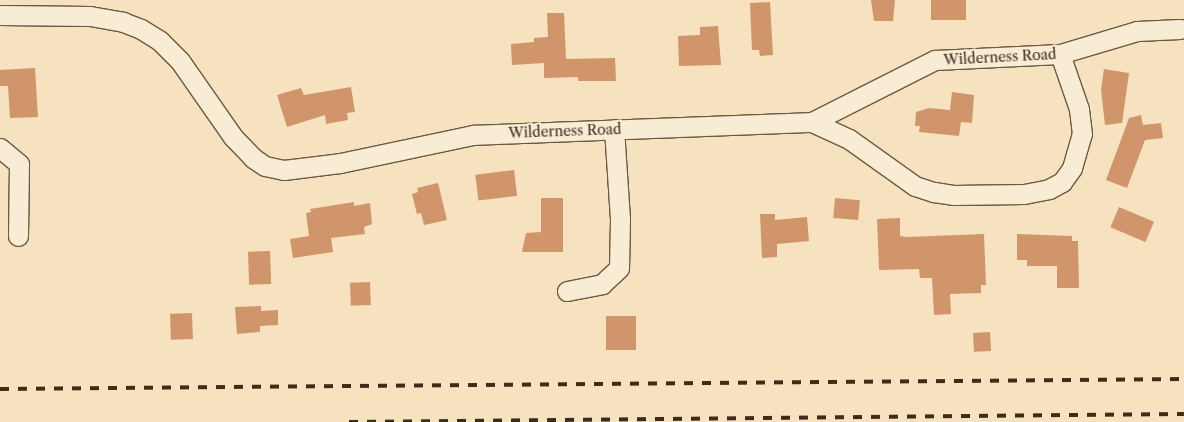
<!DOCTYPE html>
<html>
<head>
<meta charset="utf-8">
<style>
  body { margin:0 }
  #map { position:relative; width:1184px; height:422px; overflow:hidden; background:#f6e2bf; font-family:"Libre Caslon Text",serif }
  div>[style] { position:absolute }
  [style*='--x'] { left:calc(var(--x)*1px); top:calc(var(--y)*1px); width:calc(var(--w)*1px); rotate:calc(var(--a)*1deg) }
  .building>* { inset:0; background:#d0956b; transform-origin:0 0 }
  .roads { filter:drop-shadow(1px 0 #6b5a42) drop-shadow(-1px 0 #6b5a42) drop-shadow(0 1px #6b5a42) drop-shadow(0 -1px #6b5a42) }
  .minor>* { height:19px; margin:-9.5px; padding:0 9.5px; transform-origin:9.5px; border-radius:9.5px; background:#f9ecd5 }
  .rail>* { height:4px; margin-top:-2px; transform-origin:0; background:repeating-linear-gradient(90deg,#3d2c19 0 9px,transparent 0 18px) }
  span { translate:-50% -50%; white-space:nowrap; text-align:center; line-height:1.15; -webkit-text-stroke:4px #f9ecd5; paint-order:stroke }
  .street-label { font-size:14px; color:#3d2c19 }
</style>
</head>
<body>
<div id="map">
  <div class="building">
    <i style="clip-path:polygon(871px 0,895px 0,893px 21px,874px 21px)"></i>
    <i style="left:931px;top:0;width:35px;height:20px"></i>
    <i style="clip-path:polygon(770px 2px,773px 55px,760px 56px,759px 50px,752px 50px,750px 3px)"></i>
    <i style="clip-path:polygon(547px 13px,564px 13px,566px 59px,615px 58px,616px 81px,578px 81px,578px 77px,544px 78px,544px 63px,512px 65px,511px 44px,534px 42px,534px 38px,548px 37px)"></i>
    <i style="clip-path:polygon(718px 26px,721px 65px,679px 66px,678px 36px,700px 35px,700px 27px)"></i>
    <i style="clip-path:polygon(35px 68px,38px 117px,10px 118px,8px 86px,0 86px,0 70px)"></i>
    <i style="clip-path:polygon(1104px 69px,1129px 73px,1122px 123px,1105px 125px,1101px 90px)"></i>
    <i style="clip-path:polygon(351px 87px,355px 112px,347px 113px,348px 120px,326px 124px,325px 115px,287px 127px,277px 95px,301px 88px,304px 95px)"></i>
    <i style="clip-path:polygon(952px 92px,974px 95px,972px 123px,961px 122px,959px 136px,919px 132px,920px 126px,915px 126px,916px 112px,929px 108px,950px 110px)"></i>
    <i style="clip-path:polygon(1141px 115px,1143px 125px,1161px 123px,1163px 138px,1145px 140px,1127px 188px,1106px 180px,1129px 118px)"></i>
    <i style="left:514px;top:170px;width:26px;height:39px;rotate:83deg"></i>
    <i style="clip-path:polygon(438px 183px,447px 220px,424px 225px,421px 213px,417px 214px,412px 194px,418px 192px,417px 188px)"></i>
    <i style="clip-path:polygon(541px 198px,563px 198px,563px 252px,522px 252px,526px 233px,541px 232px)"></i>
    <i style="left:835px;top:198px;width:25px;height:20px;rotate:5deg"></i>
    <i style="clip-path:polygon(354px 202px,354px 206px,370px 203px,372px 224px,364px 227px,365px 234px,331px 238px,333px 252px,293px 258px,290px 239px,309px 236px,306px 213px,311px 212px,310px 209px)"></i>
    <i style="left:1119px;top:207px;width:38px;height:22px;rotate:23deg"></i>
    <i style="clip-path:polygon(760px 214px,775px 214px,775px 220px,807px 217px,809px 241px,777px 244px,777px 257px,762px 258px)"></i>
    <i style="clip-path:polygon(900px 218px,900px 236px,906px 237px,984px 234px,986px 285px,981px 285px,981px 293px,950px 294px,951px 314px,934px 315px,932px 278px,920px 278px,919px 269px,879px 270px,877px 219px)"></i>
    <i style="clip-path:polygon(1017px 234px,1072px 236px,1072px 241px,1078px 241px,1079px 288px,1057px 288px,1057px 266px,1027px 266px,1027px 260px,1017px 260px)"></i>
    <i style="left:270px;top:251px;width:33px;height:22px;rotate:88deg"></i>
    <i style="left:370px;top:282px;width:23px;height:20px;rotate:88deg"></i>
    <i style="clip-path:polygon(261px 306px,261px 311px,278px 310px,278px 325px,260px 326px,260px 332px,237px 334px,235px 307px)"></i>
    <i style="left:192px;top:313px;width:26px;height:22px;rotate:88deg"></i>
    <i style="left:606px;top:316px;width:30px;height:34px"></i>
    <i style="left:990px;top:332px;width:19px;height:17px;rotate:87deg"></i>
  </div>
  <div class="roads">
    <div class="minor">
      <i style="--x:0;--y:15;--w:90;--a:0.6"></i>
      <i style="--x:90;--y:16;--w:34;--a:10"></i>
      <i style="--x:123;--y:22;--w:19;--a:21"></i>
      <i style="--x:141;--y:29;--w:22;--a:32"></i>
      <i style="--x:160;--y:41;--w:28;--a:45"></i>
      <i style="--x:180;--y:61;--w:93;--a:55.1"></i>
      <i style="--x:233;--y:137;--w:29;--a:46"></i>
      <i style="--x:253;--y:158;--w:14;--a:34"></i>
      <i style="--x:265;--y:166;--w:19;--a:12"></i>
      <i style="--x:284;--y:170;--w:56;--a:-7.1"></i>
      <i style="--x:340;--y:163;--w:136;--a:-11.9"></i>
      <i style="--x:473;--y:135;--w:339;--a:-2.2"></i>
      <i style="--x:812;--y:122;--w:138;--a:-26.8"></i>
      <i style="--x:935;--y:60;--w:125;--a:-2.7"></i>
      <i style="--x:1060;--y:54;--w:80;--a:-16.6"></i>
      <i style="--x:1137;--y:31;--w:43;--a:-2.7"></i>
      <i style="--x:812;--y:122;--w:41;--a:24.7"></i>
      <i style="--x:849;--y:139;--w:81;--a:35.5"></i>
      <i style="--x:915;--y:186;--w:20;--a:18"></i>
      <i style="--x:934;--y:192;--w:19;--a:9"></i>
      <i style="--x:953;--y:195;--w:71;--a:-0.8"></i>
      <i style="--x:1024;--y:194;--w:25;--a:-11"></i>
      <i style="--x:1049;--y:189;--w:15;--a:-28"></i>
      <i style="--x:1062;--y:182;--w:17;--a:-54"></i>
      <i style="--x:1072;--y:168;--w:35;--a:-74"></i>
      <i style="--x:1082;--y:134;--w:25;--a:-97"></i>
      <i style="--x:1079;--y:109;--w:58;--a:-109.1"></i>
      <i style="--x:0;--y:148;--w:25;--a:40"></i>
      <i style="--x:19;--y:164;--w:72;--a:90.8"></i>
      <i style="--x:567;--y:291;--w:36;--a:-11"></i>
      <i style="--x:602;--y:284;--w:23;--a:-43"></i>
      <i style="--x:619;--y:268;--w:49;--a:-88.8"></i>
      <i style="--x:620;--y:219;--w:90;--a:-93.8"></i>
    </div>
  </div>
  <div class="rail">
    <i style="--x:0;--y:389;--w:1184;--a:-0.48"></i>
    <i style="--x:349;--y:422;--w:835;--a:-0.55"></i>
  </div>
  <div class="street-label">
    <span style="left:1000px;top:57px;rotate:-3deg">Wilderness Road</span>
    <span style="left:565px;top:131px;rotate:-2deg">Wilderness Road</span>
  </div>
</div>
</body>
</html>
